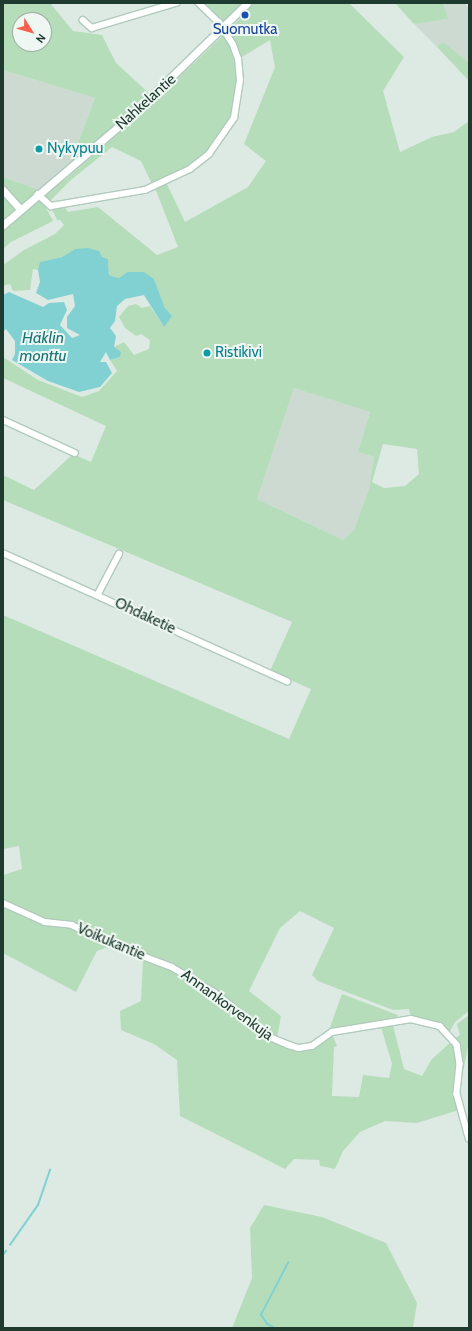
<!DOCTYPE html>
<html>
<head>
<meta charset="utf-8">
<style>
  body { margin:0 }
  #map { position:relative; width:472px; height:1331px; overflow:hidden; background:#ddeae3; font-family:Cabin,sans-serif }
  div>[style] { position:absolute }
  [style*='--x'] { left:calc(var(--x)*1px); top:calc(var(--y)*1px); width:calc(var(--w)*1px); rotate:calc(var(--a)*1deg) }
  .built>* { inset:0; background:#ccdad2 }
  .green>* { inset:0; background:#b5ddba }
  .water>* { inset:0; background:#82d1d2 }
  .stream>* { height:1.5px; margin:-0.75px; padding:0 0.75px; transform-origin:0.75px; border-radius:0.75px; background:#82d1d2 }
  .roads { filter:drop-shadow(1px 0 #b0cabd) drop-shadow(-1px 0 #b0cabd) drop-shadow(0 1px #b0cabd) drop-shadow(0 -1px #b0cabd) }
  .minor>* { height:5.5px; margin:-2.75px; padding:0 2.75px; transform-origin:2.75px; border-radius:2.75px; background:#fff }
  .tertiary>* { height:7px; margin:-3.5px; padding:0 3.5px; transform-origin:3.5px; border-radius:3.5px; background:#fff }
  .secondary>* { height:7px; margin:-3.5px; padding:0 3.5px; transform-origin:3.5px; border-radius:3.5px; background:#fff }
  .dots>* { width:11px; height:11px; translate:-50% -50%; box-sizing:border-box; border:2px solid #eef7f1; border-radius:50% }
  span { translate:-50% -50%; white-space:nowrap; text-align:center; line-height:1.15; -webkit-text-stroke:4px #eef7f1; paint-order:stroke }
  .transit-label { font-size:15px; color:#164399 }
  .street-label { font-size:15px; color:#1f3a2f }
  .culture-label { font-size:15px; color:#0d838f }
  .left { translate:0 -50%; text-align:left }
  .water-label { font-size:16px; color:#177477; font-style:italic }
  .frame { position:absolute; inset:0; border:4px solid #1f3a2f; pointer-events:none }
  .north { position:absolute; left:12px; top:12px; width:40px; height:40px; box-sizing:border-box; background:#eef7f1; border:1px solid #9baba3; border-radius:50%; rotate:127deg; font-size:11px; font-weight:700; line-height:16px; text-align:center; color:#1f3a2f }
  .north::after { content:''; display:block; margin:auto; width:14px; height:18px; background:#f7614e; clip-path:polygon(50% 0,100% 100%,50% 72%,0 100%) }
</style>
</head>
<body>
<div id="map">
  <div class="built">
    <i style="clip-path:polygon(443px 3px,465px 3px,469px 10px,469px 63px,443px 43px,437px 47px,414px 24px,447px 19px)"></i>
    <i style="clip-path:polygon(3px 70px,95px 98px,70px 164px,39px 190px,3px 177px)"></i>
    <i style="clip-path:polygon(294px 388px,370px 412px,358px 452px,374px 457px,369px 489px,354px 530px,343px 540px,257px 499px)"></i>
  </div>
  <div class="green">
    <i style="clip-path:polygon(evenodd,3px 3px,50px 3px,73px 31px,102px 35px,116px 63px,151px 95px,70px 164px,95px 98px,3px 70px,3px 3px,20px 20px,44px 20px,44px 44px,20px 44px,20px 20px)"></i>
    <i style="clip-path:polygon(205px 3px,243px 3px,225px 23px)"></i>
    <i style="clip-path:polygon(evenodd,252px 3px,349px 3px,404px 57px,383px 91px,400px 152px,432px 137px,454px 132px,469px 121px,469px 1011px,455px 1022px,449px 1033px,411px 1017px,409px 1009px,393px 1010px,318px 981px,312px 975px,334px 928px,300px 911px,280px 928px,249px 991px,281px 1016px,277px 1039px,197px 978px,173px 966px,112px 943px,73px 923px,45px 921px,3px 901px,3px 875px,22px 869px,19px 846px,3px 849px,3px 615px,289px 739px,311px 689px,270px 671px,292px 622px,3px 500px,3px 475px,34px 490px,73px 454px,91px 462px,106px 426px,3px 378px,3px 357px,38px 380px,82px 397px,99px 391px,117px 371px,110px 360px,120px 357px,114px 347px,124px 342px,134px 355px,149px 349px,150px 340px,141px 334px,136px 336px,125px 328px,119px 317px,128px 306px,136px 304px,142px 308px,150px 306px,164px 327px,165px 308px,154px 279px,127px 272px,119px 278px,109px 275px,108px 259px,75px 249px,62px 257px,41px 262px,38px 270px,33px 269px,30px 290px,13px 291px,10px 284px,3px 286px,3px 265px,24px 250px,55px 234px,64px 225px,60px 220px,57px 220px,52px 209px,63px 205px,68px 212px,98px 207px,157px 255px,178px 247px,155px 188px,166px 182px,185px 222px,248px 187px,266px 161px,244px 144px,275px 67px,270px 40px,237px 60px,237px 84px,230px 118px,206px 152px,182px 169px,152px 184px,141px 161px,112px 147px,71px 180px,45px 206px,53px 221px,11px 242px,3px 249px,3px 177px,39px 190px,66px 179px,148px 107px,240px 19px,252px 3px,294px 388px,370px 412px,358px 452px,374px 457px,369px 489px,354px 530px,343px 540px,257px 499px,294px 388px,252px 3px,383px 444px,417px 449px,419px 474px,405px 486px,384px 488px,372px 482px,383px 444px)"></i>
    <i style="clip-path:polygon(395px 3px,443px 3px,448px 19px,414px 24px)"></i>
    <i style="clip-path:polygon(443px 42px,469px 63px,469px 81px,437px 47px)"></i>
    <i style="clip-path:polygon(3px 904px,44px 924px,72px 926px,111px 946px,97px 951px,76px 992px,3px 953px)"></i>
    <i style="clip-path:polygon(143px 958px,172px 968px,214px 994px,255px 1029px,278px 1043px,299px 1050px,333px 1036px,337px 1046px,334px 1047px,332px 1096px,359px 1097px,363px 1075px,389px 1078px,392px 1064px,381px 1027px,393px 1025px,404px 1069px,422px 1076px,432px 1059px,452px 1041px,456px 1046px,458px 1064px,459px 1110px,417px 1123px,385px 1121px,360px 1132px,343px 1151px,335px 1169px,320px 1166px,319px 1160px,294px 1159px,285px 1169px,180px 1116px,177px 1060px,154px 1044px,121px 1030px,120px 1011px,141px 1001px)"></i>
    <i style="clip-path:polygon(342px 994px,398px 1015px,395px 1021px,333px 1030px,330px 1027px)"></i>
    <i style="clip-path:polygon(469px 1015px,469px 1042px,461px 1082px,462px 1064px,454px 1039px,460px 1035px,457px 1024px)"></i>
    <i style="clip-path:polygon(264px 1205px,322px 1217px,386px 1243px,417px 1303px,413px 1328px,232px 1328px,252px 1278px,250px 1228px)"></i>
  </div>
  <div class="water">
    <i style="clip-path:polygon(88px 248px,99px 251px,102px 257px,108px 259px,109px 275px,119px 278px,127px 272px,144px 272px,154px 279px,165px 308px,172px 316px,164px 327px,144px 295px,125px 299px,117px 306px,115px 321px,110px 328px,116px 336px,114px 347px,121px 352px,120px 357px,110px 360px,106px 352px,100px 362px,106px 362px,112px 373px,100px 387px,79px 392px,48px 381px,12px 360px,15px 354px,15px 341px,6px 329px,3px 332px,3px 295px,9px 292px,43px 307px,49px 303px,64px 302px,67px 310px,60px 325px,72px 338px,80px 335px,67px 328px,67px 317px,75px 306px,73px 294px,48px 300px,36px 293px,40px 282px,38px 270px,40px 262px,62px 257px,75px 249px)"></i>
  </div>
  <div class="stream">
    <i style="--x:10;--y:1245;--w:49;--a:-55"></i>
    <i style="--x:38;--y:1205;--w:37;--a:-71"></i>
    <i style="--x:3;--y:1255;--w:5;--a:-53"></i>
    <i style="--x:274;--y:1328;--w:8;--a:-150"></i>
    <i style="--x:267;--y:1324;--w:11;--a:-124"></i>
    <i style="--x:261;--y:1315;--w:59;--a:-62.6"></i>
  </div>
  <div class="roads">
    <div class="minor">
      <i style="--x:83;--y:20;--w:12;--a:42"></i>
      <i style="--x:92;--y:28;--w:88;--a:-16.6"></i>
      <i style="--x:38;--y:194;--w:18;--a:43"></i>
      <i style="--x:51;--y:206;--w:95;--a:-9.7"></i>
      <i style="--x:145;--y:190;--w:50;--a:-25"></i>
      <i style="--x:190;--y:169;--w:24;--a:-38"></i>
      <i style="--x:209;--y:154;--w:44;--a:-55.2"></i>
      <i style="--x:234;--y:118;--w:37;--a:-81"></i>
      <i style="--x:240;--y:81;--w:22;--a:-95"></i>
      <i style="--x:238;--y:59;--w:15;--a:-110"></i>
      <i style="--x:233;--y:45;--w:26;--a:-122"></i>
      <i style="--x:219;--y:23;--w:29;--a:-136"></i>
      <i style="--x:3;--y:420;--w:79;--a:24.6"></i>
      <i style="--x:3;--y:553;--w:312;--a:24.3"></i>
      <i style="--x:98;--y:594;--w:45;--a:-62.3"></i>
      <i style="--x:3;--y:903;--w:46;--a:24.3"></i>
      <i style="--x:45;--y:922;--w:27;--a:6"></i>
      <i style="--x:72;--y:925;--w:43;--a:26"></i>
      <i style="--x:111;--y:944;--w:65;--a:20.7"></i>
      <i style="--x:172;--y:967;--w:49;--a:30.8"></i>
      <i style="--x:214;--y:992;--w:72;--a:38.8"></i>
      <i style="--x:270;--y:1037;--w:21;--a:23"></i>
      <i style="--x:289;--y:1045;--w:10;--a:17"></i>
      <i style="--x:299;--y:1048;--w:13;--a:-9"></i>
      <i style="--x:312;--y:1046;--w:24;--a:-35"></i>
      <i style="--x:332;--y:1032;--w:80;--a:-9.3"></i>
      <i style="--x:411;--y:1019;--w:30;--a:14"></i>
      <i style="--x:440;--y:1026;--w:25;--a:48"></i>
      <i style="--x:457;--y:1045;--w:19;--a:81"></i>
      <i style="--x:460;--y:1064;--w:30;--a:96"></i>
      <i style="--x:457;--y:1094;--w:46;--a:74.7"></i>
    </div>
    <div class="tertiary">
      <i style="--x:3;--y:190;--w:25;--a:48"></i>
    </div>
    <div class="secondary">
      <i style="--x:3;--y:225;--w:171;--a:-40.5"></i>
      <i style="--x:133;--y:114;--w:159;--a:-44.2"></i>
    </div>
  </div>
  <div class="dots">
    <i style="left:245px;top:15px;background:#1a4fb4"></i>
    <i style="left:39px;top:149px;background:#0f9aa8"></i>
    <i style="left:207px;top:353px;background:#0f9aa8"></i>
  </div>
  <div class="transit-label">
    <span style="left:245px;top:30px">Suomutka</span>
  </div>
  <div class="street-label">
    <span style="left:146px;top:102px;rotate:-42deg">Nahkelantie</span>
    <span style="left:145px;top:616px;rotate:25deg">Ohdaketie</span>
    <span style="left:111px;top:942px;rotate:23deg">Voikukantie</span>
    <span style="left:227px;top:1005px;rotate:36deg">Annankorvenkuja</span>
  </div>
  <div class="culture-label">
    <span class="left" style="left:47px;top:149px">Nykypuu</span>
    <span class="left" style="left:215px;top:353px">Ristikivi</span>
  </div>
  <div class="water-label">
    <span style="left:43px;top:347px">Häklin<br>monttu</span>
  </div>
  <div class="frame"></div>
  <div class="north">N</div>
</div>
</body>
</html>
